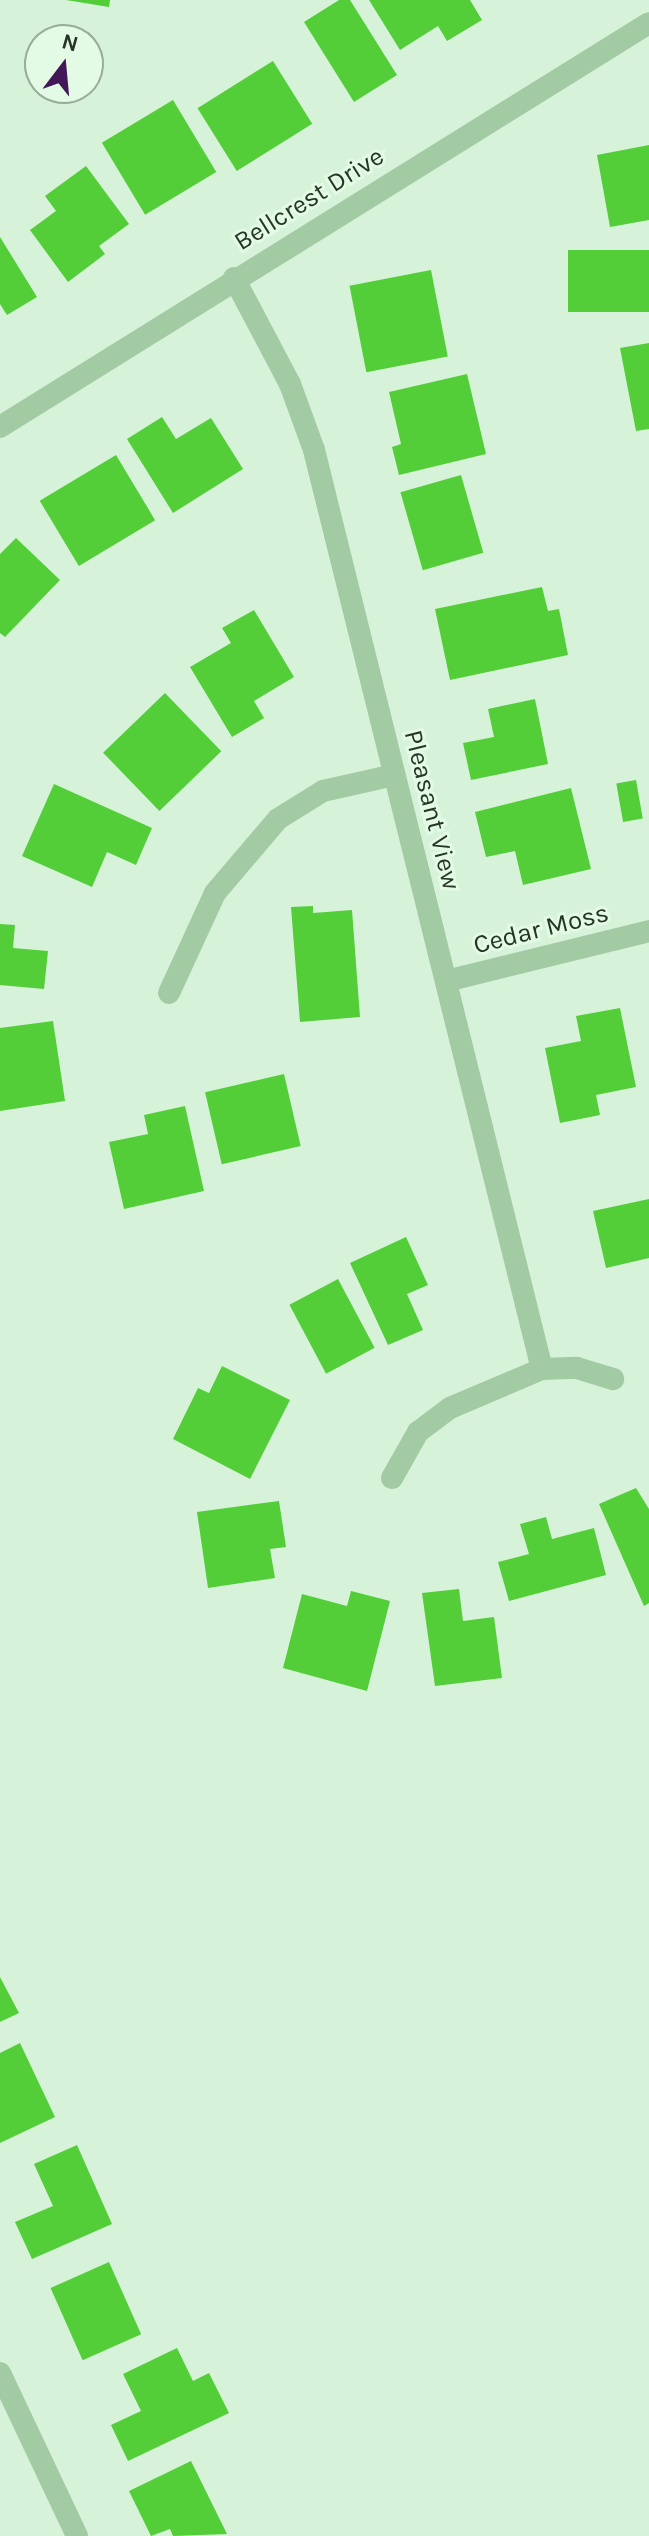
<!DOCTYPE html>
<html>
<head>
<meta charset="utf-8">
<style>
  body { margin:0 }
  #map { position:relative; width:649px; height:2536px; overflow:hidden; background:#d6f2d9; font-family:Karla,sans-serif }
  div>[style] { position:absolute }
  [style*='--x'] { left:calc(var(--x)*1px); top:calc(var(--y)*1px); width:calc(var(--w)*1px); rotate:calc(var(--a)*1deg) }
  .building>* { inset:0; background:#53ce39; transform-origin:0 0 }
  .minor>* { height:22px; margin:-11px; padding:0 11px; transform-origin:11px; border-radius:11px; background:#a2cba4 }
  .tertiary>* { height:22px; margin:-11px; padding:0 11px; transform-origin:11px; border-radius:11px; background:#a2cba4 }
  span { translate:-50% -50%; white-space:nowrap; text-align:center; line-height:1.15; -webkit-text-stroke:6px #e3fae5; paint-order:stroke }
  .street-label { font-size:26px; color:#263525 }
  .north { position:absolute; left:24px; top:24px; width:80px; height:80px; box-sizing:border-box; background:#e3fae5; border:2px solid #97ab98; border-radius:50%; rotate:16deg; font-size:22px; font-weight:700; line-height:32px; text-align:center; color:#263525 }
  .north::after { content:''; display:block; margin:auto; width:28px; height:36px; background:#421858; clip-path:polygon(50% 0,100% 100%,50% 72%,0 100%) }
</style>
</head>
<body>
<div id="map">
  <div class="building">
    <i style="clip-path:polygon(66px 0,110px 0,109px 7px)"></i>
    <i style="clip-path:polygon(339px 0,350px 0,397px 75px,354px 102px,304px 22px)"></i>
    <i style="clip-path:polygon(369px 0,470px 0,482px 20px,447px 41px,438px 26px,400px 50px)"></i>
    <i style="left:273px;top:61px;width:74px;height:89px;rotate:58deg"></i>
    <i style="left:173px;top:100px;width:84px;height:83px;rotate:59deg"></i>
    <i style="clip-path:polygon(649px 145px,649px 220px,610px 227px,597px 155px)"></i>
    <i style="clip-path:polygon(86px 166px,129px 224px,99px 246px,105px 254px,68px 282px,30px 230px,56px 211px,45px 196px)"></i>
    <i style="clip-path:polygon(0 237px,37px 297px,7px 315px,0 304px)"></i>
    <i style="left:649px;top:250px;width:62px;height:81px;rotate:90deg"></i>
    <i style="left:431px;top:270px;width:88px;height:83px;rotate:79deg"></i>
    <i style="clip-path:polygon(649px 343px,649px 429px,636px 431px,620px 348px)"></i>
    <i style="clip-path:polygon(467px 374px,486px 454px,399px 475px,392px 447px,401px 444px,389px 392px)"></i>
    <i style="clip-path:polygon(162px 417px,176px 439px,211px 418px,243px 469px,173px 513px,127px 439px)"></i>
    <i style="left:116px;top:455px;width:76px;height:89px;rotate:59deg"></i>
    <i style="left:461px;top:475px;width:81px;height:63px;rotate:74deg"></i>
    <i style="clip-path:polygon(16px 538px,60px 580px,5px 637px,0 633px,0 554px)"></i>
    <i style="clip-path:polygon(542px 587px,548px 611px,559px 609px,568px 655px,450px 680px,435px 609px)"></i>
    <i style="clip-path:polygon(254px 610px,294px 677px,254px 701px,264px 718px,232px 737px,190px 667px,231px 643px,222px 628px)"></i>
    <i style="left:165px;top:693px;width:81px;height:86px;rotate:46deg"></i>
    <i style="clip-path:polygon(535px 699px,548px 764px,471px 780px,463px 743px,494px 737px,488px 709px)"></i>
    <i style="left:636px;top:780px;width:39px;height:20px;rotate:80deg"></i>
    <i style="clip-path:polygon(54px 784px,152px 828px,136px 865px,107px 852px,92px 887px,22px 856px)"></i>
    <i style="clip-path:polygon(571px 788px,591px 869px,523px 885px,515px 851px,486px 857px,475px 812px)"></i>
    <i style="clip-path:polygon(313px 906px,313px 913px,352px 910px,360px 1017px,300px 1022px,291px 907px)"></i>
    <i style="clip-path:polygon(0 924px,15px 925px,13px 948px,48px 951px,44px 989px,0 985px)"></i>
    <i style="clip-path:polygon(620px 1008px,636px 1087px,596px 1095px,600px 1115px,560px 1123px,545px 1048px,581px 1041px,576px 1016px)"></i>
    <i style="clip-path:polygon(53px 1021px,65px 1101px,0 1111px,0 1028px)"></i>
    <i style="left:284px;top:1074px;width:74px;height:81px;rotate:77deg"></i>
    <i style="clip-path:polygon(185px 1106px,204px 1191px,124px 1209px,109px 1142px,148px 1134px,144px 1115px)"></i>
    <i style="clip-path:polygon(649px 1199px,649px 1258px,606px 1268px,593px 1211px)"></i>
    <i style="clip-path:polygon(406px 1237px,428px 1285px,407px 1294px,423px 1330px,388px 1345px,350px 1263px)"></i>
    <i style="left:338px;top:1279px;width:78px;height:55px;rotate:62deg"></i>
    <i style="clip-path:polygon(222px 1366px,290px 1400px,250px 1479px,173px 1439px,198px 1388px,209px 1393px)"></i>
    <i style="clip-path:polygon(636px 1488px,649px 1509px,649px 1603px,644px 1606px,599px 1504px)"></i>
    <i style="clip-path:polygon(279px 1501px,286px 1547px,270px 1549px,275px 1578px,208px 1588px,197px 1512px)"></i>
    <i style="clip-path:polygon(546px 1517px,552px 1539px,594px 1528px,606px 1575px,509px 1601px,498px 1562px,529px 1554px,520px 1524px)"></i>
    <i style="clip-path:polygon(459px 1589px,463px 1621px,494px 1617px,502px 1678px,435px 1686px,422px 1593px)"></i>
    <i style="clip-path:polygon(351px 1591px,390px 1601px,367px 1691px,283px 1668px,302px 1594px,347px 1606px)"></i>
    <i style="clip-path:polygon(0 1977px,19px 2013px,0 2022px)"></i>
    <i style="clip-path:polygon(20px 2043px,55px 2117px,0 2143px,0 2053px)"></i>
    <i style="clip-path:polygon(77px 2145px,112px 2224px,32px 2259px,15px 2222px,53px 2206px,34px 2164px)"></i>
    <i style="left:109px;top:2262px;width:79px;height:64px;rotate:66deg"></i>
    <i style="clip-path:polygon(177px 2348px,193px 2381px,209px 2373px,229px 2413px,128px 2461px,111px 2425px,141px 2411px,123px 2374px)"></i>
    <i style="clip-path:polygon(191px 2461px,227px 2534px,173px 2536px,170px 2529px,151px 2536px,129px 2491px)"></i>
  </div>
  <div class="minor">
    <i style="--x:234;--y:278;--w:120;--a:62.2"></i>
    <i style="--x:290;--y:384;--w:70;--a:70"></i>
    <i style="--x:314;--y:450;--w:947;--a:76.07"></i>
    <i style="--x:446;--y:981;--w:209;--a:-13.8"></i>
    <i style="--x:169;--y:993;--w:110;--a:-65.3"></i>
    <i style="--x:215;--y:893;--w:97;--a:-49.6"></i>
    <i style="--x:278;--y:819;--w:53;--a:-31.9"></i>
    <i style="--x:323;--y:791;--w:73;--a:-12.7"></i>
    <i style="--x:392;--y:1478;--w:53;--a:-60.5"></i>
    <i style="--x:418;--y:1432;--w:40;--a:-37"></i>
    <i style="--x:450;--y:1408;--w:100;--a:-23"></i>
    <i style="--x:542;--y:1369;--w:35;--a:-2"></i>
    <i style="--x:577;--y:1368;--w:38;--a:17"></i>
    <i style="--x:0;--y:2373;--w:180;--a:64.7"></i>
  </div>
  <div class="tertiary">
    <i style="--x:0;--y:427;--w:764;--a:-31.9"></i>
  </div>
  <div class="street-label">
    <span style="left:309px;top:199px;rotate:-32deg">Bellcrest Drive</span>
    <span style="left:432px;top:810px;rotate:76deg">Pleasant View</span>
    <span style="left:541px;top:929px;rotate:-14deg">Cedar Moss</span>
  </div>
  <div class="north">N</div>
</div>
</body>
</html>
